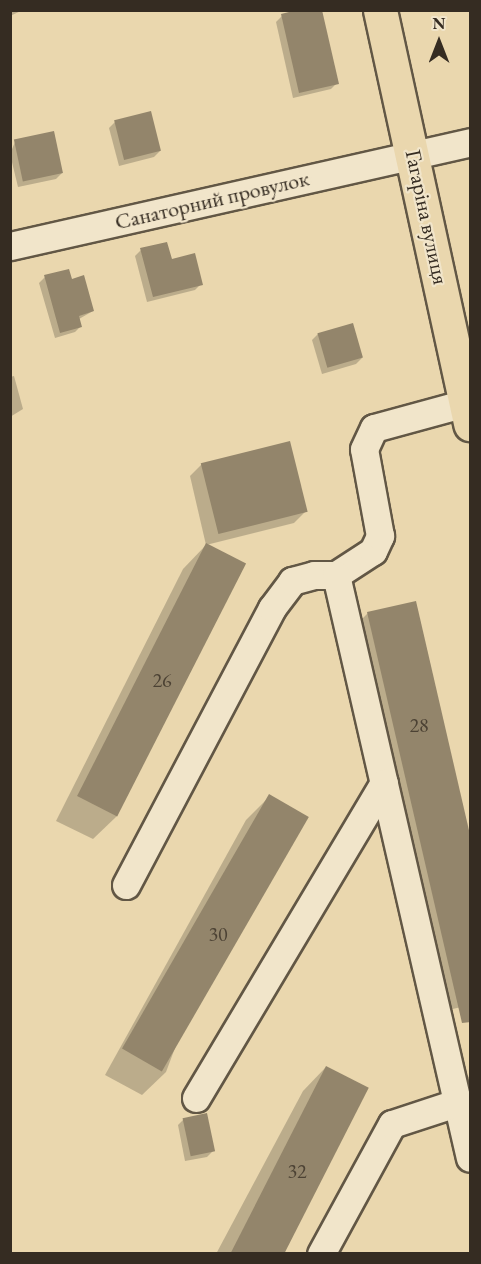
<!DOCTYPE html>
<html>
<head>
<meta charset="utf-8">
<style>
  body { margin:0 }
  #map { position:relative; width:481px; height:1264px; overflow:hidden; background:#ead7ae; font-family:"EB Garamond",serif }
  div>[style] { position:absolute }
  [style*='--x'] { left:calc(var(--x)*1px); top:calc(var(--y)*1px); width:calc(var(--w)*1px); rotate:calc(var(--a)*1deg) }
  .shadow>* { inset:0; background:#0003 }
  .building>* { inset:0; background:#93856b; transform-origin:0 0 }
  .roads { filter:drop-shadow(2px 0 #625745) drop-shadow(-2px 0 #625745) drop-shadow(0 2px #625745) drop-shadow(0 -2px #625745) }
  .minor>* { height:27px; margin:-13.5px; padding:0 13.5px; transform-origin:13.5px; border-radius:13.5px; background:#f1e5ca }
  .major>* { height:33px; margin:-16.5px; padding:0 16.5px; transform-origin:16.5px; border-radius:16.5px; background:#ead7ae }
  span { translate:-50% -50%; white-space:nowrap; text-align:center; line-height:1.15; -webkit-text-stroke:4.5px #f1e5ca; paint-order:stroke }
  .number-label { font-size:20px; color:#4c4234 }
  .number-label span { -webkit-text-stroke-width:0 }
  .street-label { font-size:22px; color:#352c22 }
  .frame { position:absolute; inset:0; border:12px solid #352c22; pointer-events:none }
  .north { position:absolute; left:409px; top:12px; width:60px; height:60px; -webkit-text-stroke:4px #f1e5ca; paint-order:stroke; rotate:0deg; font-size:16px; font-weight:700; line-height:24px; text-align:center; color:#352c22 }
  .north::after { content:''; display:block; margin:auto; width:21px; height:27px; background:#352c22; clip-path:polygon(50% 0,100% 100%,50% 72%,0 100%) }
</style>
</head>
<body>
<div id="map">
  <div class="shadow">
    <i style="clip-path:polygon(10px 10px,23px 10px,10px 16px)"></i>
    <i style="clip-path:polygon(282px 16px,337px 83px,331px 89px,293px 98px,276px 22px)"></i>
    <i style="clip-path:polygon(115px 122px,160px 151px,154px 157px,119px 166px,109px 128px)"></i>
    <i style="clip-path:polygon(15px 142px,62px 173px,56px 179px,18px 187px,10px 154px)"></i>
    <i style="clip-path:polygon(141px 250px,171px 261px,201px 284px,195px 290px,147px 302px,135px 256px)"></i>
    <i style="clip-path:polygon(45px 277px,71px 281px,93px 311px,79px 319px,81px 326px,75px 332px,55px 338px,39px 283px)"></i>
    <i style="clip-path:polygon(318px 334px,362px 358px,356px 364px,322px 374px,312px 340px)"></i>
    <i style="clip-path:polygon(14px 376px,23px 409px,10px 417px,10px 377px)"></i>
    <i style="clip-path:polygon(202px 464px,306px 511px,294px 523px,206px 545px,190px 476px)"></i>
    <i style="clip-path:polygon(206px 545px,117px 816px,93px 839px,56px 821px,183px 569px)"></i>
    <i style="clip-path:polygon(368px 613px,470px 1005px,431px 1014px,344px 637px)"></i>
    <i style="clip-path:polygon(270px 796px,166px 1072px,142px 1095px,105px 1075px,246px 820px)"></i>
    <i style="clip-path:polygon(326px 1067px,279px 1254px,216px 1254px,303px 1091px)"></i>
    <i style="clip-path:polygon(470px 1075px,470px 1161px,454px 1092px)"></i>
    <i style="clip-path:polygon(184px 1119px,213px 1151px,207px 1157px,185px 1161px,178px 1125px)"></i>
  </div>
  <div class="building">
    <i style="clip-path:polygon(297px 10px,322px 10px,339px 84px,299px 93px,281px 14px)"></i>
    <i style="left:151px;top:111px;width:41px;height:38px;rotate:76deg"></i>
    <i style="left:54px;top:131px;width:43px;height:41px;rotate:78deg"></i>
    <i style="clip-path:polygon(167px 242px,172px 259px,195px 253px,203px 285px,153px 297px,140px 248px)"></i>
    <i style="clip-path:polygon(69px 269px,72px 279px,84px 275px,94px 311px,79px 316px,82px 327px,60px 333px,44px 275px)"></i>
    <i style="left:353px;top:323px;width:36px;height:37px;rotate:74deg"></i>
    <i style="left:290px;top:441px;width:73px;height:92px;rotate:76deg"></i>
    <i style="left:206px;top:543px;width:45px;height:284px;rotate:27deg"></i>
    <i style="clip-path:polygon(416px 601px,471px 839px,471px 1022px,462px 1023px,367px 612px)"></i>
    <i style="left:269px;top:794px;width:46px;height:294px;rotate:30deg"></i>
    <i style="left:326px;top:1066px;width:48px;height:213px;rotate:27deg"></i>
    <i style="left:207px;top:1113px;width:39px;height:25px;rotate:78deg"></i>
  </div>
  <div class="roads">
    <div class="minor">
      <i style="--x:10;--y:246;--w:472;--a:-12.7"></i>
      <i style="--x:336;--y:575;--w:44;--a:-33"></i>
      <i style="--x:373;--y:551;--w:17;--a:-65"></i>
      <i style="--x:380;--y:536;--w:88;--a:-100.4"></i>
      <i style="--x:364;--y:449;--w:23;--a:-65"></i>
      <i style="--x:374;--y:428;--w:95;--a:-15.2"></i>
      <i style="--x:126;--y:885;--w:313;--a:-62.2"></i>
      <i style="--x:272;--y:608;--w:34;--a:-53"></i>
      <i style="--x:292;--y:581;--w:23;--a:-15"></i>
      <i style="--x:314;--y:575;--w:22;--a:0"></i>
      <i style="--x:336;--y:575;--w:598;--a:77.06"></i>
      <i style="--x:196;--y:1098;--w:367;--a:-59.2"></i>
      <i style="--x:321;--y:1254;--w:148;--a:-61.4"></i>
      <i style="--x:392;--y:1124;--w:71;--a:-18.2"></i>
    </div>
    <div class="major">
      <i style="--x:380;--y:10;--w:424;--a:77.7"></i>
    </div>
  </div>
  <div class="number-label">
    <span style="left:162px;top:680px">26</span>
    <span style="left:419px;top:725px">28</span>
    <span style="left:218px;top:934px">30</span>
    <span style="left:297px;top:1171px">32</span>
  </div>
  <div class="street-label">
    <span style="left:212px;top:200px;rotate:-13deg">Санаторний провулок</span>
    <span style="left:427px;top:217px;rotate:78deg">Гагаріна вулиця</span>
  </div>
  <div class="frame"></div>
  <div class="north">N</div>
</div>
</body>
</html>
